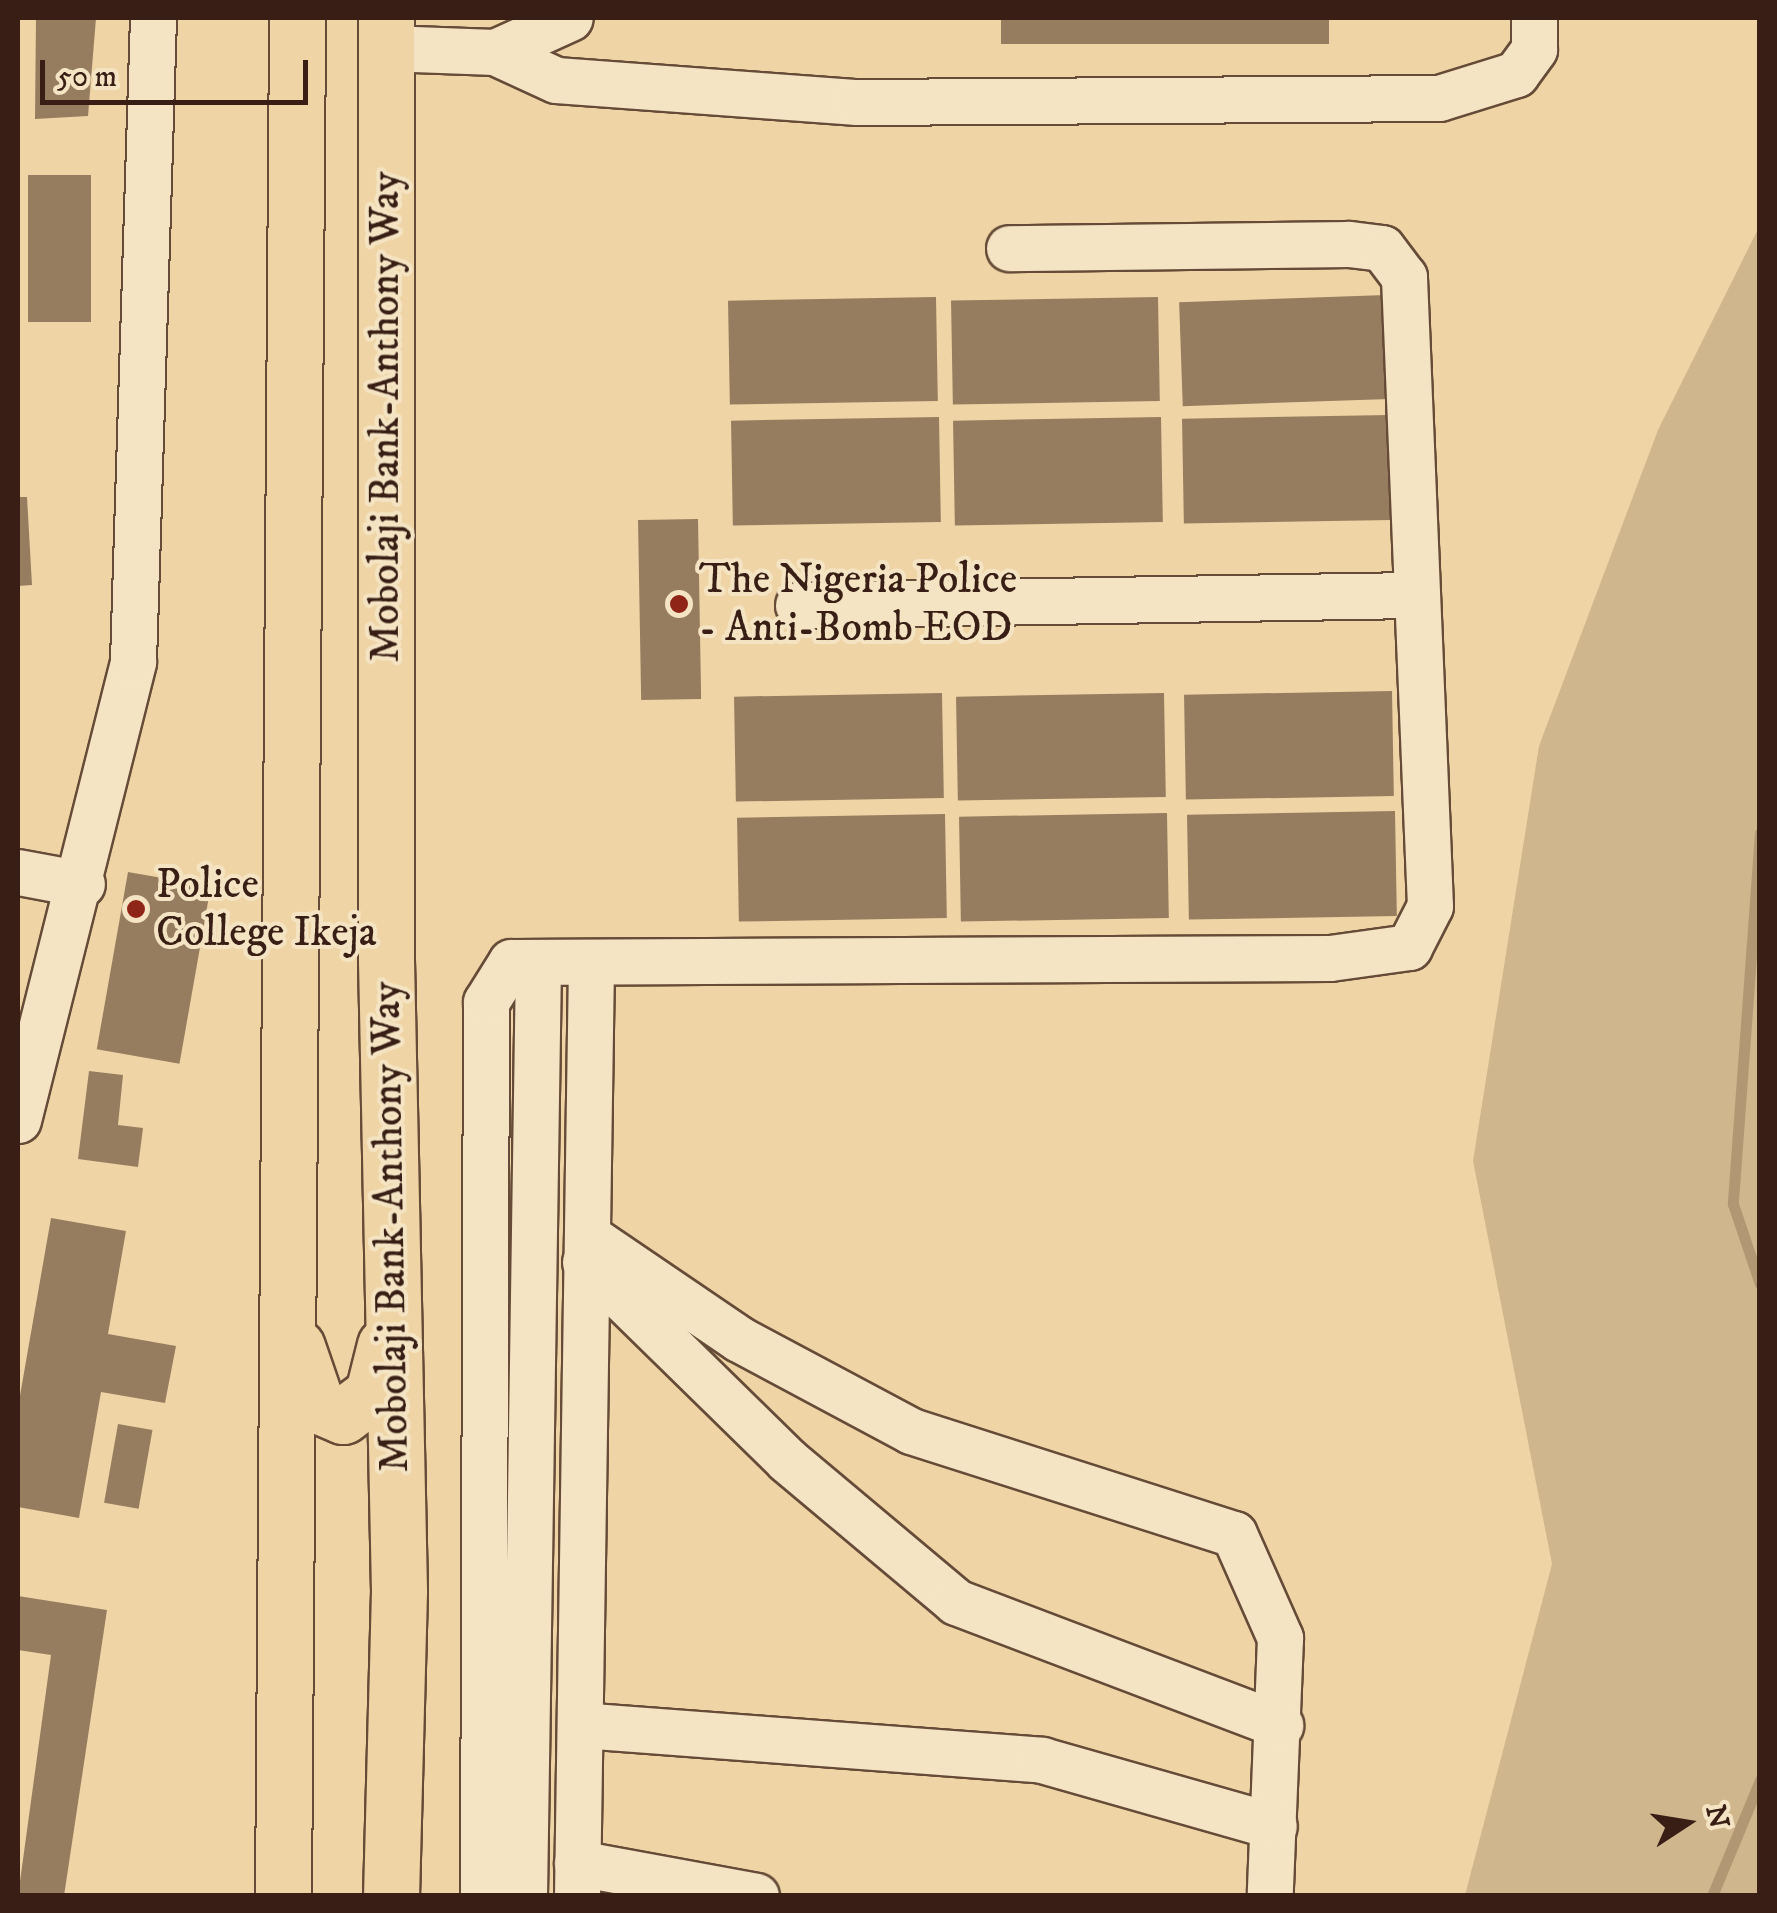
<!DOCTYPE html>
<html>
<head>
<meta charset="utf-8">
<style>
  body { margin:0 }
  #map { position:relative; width:1777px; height:1913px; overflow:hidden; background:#efd5a5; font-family:"IM FELL DW Pica",serif }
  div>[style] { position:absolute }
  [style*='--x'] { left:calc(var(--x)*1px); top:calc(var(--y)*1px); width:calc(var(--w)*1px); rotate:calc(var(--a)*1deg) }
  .green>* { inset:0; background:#d0b68c }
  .stream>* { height:11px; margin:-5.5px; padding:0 5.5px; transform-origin:5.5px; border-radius:5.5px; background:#b19774 }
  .building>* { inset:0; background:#977d5f; transform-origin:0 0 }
  .roads { filter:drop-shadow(2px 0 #664c38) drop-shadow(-2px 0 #664c38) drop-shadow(0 2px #664c38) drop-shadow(0 -2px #664c38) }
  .minor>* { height:45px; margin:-22.5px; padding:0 22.5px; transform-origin:22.5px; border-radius:22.5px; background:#f5e4c4 }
  .major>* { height:55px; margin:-27.5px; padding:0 27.5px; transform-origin:27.5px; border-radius:27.5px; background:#efd5a5 }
  .dots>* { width:28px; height:28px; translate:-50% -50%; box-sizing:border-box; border:5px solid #f5e4c4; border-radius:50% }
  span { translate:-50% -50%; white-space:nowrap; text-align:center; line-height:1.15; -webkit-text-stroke:8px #f5e4c4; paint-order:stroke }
  .street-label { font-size:42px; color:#381e14 }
  .poi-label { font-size:42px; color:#381e14 }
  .left { translate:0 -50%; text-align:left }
  .frame { position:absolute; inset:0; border:20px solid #381e14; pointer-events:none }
  .north { position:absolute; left:1637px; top:1773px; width:100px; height:100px; -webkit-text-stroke:8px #f5e4c4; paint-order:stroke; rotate:78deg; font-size:28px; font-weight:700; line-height:40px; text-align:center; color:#381e14 }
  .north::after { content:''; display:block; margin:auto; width:35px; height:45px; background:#381e14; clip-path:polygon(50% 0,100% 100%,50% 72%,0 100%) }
  .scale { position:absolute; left:40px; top:60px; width:268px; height:45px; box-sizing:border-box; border:5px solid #381e14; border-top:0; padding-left:12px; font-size:30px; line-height:35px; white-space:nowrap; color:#381e14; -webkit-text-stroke:8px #f5e4c4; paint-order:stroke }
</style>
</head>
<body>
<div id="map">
  <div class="green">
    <i style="clip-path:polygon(1759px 227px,1759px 1895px,1465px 1895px,1552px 1564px,1473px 1161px,1539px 746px,1658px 430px)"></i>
  </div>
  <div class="stream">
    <i style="--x:1760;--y:833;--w:372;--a:94.2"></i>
    <i style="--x:1733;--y:1204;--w:84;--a:71.4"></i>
    <i style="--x:1712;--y:1896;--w:126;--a:-67.5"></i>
  </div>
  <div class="building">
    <i style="clip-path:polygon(36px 18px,96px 18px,88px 116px,35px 119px)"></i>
    <i style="left:1001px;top:18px;width:328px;height:26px"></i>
    <i style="left:28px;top:175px;width:63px;height:147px"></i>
    <i style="left:1386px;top:295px;width:104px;height:207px;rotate:88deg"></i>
    <i style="left:936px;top:297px;width:104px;height:208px;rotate:89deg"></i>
    <i style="left:1158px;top:297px;width:104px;height:207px;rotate:89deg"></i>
    <i style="left:1390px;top:415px;width:105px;height:208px;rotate:89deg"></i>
    <i style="left:939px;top:417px;width:105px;height:208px;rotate:89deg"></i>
    <i style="left:1161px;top:417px;width:105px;height:208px;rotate:89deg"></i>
    <i style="clip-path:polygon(18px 497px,27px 497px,32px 585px,18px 586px)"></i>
    <i style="left:698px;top:519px;width:180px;height:60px;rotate:89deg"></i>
    <i style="left:1392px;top:691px;width:105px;height:208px;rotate:89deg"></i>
    <i style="left:942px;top:693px;width:105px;height:208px;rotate:89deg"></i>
    <i style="left:1164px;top:693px;width:104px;height:208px;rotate:89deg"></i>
    <i style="left:1395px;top:811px;width:105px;height:208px;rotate:89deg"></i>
    <i style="left:1167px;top:813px;width:105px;height:208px;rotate:89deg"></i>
    <i style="left:945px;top:814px;width:104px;height:208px;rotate:89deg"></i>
    <i style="left:128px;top:872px;width:84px;height:180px;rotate:10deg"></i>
    <i style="clip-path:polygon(89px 1071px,123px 1075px,118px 1125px,143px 1128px,138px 1167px,78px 1159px)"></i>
    <i style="clip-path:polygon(51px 1218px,126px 1231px,108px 1334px,176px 1346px,165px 1403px,101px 1392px,79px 1518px,18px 1507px,18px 1407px)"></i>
    <i style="left:118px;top:1424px;width:35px;height:80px;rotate:10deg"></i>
    <i style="clip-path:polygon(18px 1596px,107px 1610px,64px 1896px,18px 1896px,51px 1655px,18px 1650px)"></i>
  </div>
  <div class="roads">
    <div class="minor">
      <i style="--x:386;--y:48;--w:109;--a:2.1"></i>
      <i style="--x:495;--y:52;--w:67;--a:24.7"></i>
      <i style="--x:556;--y:80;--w:302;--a:4.2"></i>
      <i style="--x:857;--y:102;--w:582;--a:-0.39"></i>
      <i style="--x:1439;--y:98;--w:81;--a:-17.3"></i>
      <i style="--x:1516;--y:74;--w:31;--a:-54"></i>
      <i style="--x:1534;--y:49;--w:31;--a:-90"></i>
      <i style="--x:495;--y:52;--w:82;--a:-24.4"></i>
      <i style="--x:798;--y:605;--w:615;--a:-0.93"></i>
      <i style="--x:18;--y:872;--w:65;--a:10.6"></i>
      <i style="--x:18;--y:1120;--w:473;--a:-75.9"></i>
      <i style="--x:133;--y:661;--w:643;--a:-88.22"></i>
      <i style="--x:589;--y:1237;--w:181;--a:34.2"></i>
      <i style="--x:739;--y:1339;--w:195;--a:28.1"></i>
      <i style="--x:911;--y:1431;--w:339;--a:17.7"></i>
      <i style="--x:1234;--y:1534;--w:114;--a:66.1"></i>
      <i style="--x:1280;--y:1638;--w:254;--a:92.3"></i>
      <i style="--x:585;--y:1262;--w:283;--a:44.4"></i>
      <i style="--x:787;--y:1460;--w:221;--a:40"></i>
      <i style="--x:956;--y:1602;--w:347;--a:20.8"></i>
      <i style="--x:581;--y:1725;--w:462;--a:4.3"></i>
      <i style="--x:1042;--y:1760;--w:241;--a:15.9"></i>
      <i style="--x:577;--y:1863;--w:182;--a:10.4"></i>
      <i style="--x:483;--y:1896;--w:894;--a:-89.81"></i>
      <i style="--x:486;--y:1002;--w:47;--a:-58"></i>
      <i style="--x:511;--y:962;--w:819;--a:-0.28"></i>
      <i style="--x:1330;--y:958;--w:80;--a:-7.9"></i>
      <i style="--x:1409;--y:947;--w:46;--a:-62.9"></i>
      <i style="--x:1430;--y:906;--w:630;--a:-92.37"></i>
      <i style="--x:1404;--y:277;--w:36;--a:-127"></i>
      <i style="--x:1382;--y:248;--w:34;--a:-173"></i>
      <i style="--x:1348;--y:244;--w:339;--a:179.3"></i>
      <i style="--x:524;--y:1896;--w:933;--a:-89.14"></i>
      <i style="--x:577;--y:1896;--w:929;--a:-89.14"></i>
    </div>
    <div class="major">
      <i style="--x:386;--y:18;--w:942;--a:90"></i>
      <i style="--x:386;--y:960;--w:631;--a:88.82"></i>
      <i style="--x:399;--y:1591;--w:305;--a:91.5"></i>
      <i style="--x:297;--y:1347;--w:61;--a:71"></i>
      <i style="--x:317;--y:1405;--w:28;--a:23"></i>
      <i style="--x:343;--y:1416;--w:38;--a:-37"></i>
      <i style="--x:373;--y:1393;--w:49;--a:-76"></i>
      <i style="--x:283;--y:1896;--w:1878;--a:-89.57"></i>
    </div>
  </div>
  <div class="dots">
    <i style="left:679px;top:604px;background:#8f2418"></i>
    <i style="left:136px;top:909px;background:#8f2418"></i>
  </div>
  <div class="street-label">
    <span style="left:386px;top:417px;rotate:-90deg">Mobolaji Bank-Anthony Way</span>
    <span style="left:391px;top:1227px;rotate:-91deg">Mobolaji Bank-Anthony Way</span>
  </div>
  <div class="poi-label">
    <span class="left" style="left:699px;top:604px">The Nigeria Police<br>- Anti-Bomb EOD</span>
    <span class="left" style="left:156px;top:909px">Police<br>College Ikeja</span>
  </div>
  <div class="frame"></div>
  <div class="north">N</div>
  <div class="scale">50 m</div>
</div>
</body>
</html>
